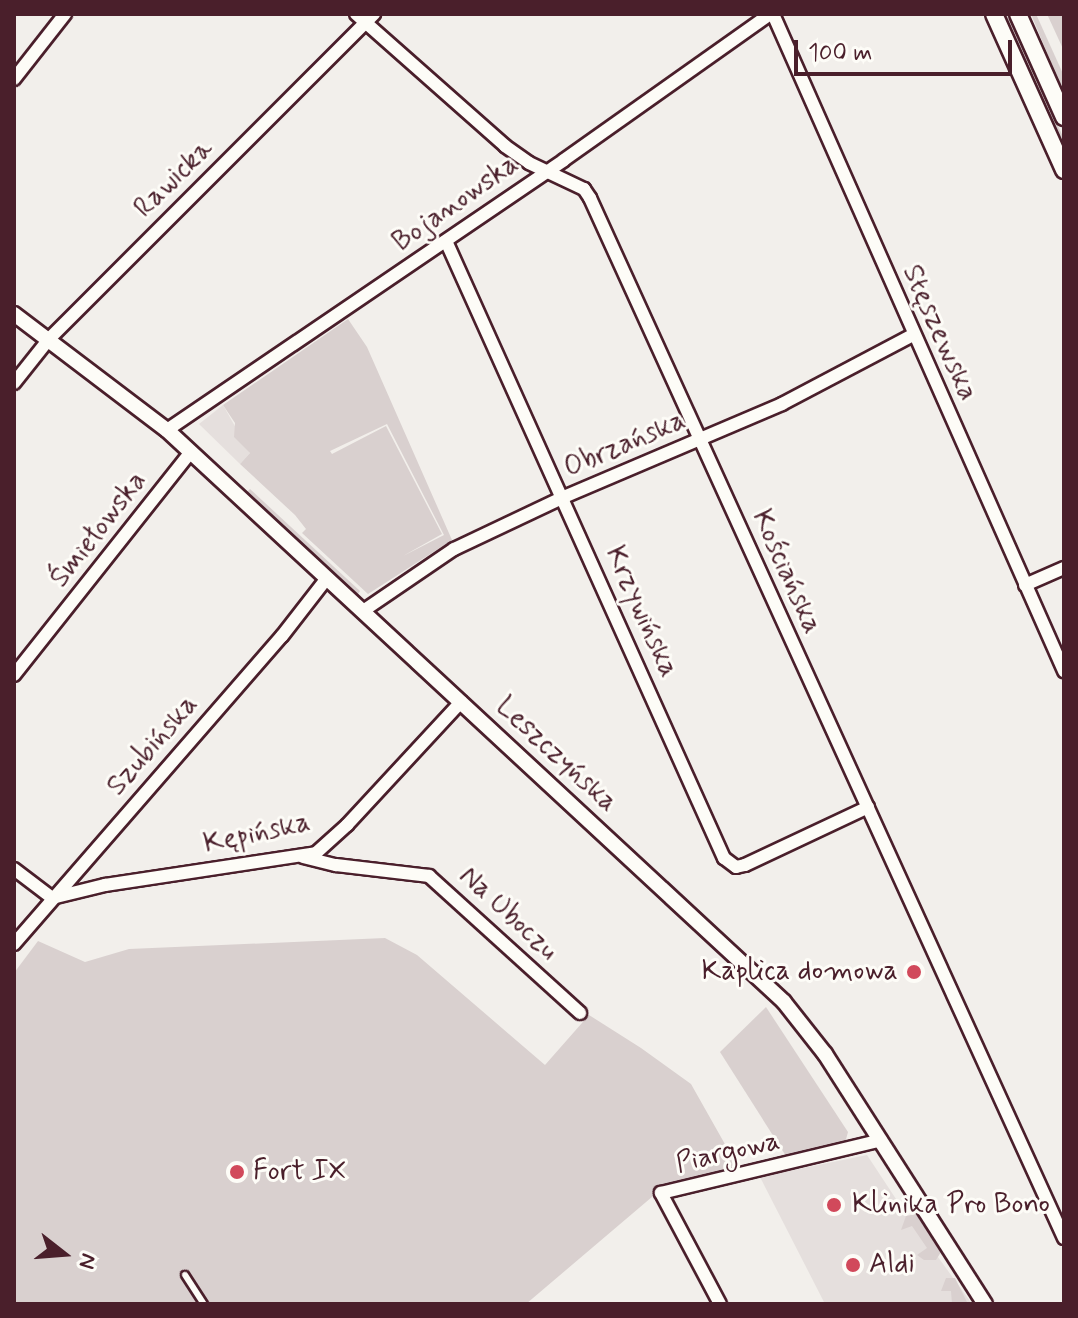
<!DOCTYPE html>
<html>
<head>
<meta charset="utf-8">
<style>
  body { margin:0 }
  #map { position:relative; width:1078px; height:1318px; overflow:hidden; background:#f2efeb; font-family:Mynerve,sans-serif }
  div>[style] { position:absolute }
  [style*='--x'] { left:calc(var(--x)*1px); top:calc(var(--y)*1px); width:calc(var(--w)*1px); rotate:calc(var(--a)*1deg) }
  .built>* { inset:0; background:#e5dfdd }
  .green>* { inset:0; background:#d9d0cf }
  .roads { filter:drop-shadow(2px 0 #4a1f2b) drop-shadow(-2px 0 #4a1f2b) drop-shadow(0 2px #4a1f2b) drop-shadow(0 -2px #4a1f2b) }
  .service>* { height:6px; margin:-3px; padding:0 3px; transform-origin:3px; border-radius:3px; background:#fdfcf7 }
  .minor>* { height:12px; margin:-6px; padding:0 6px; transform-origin:6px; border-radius:6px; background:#fdfcf7 }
  .tertiary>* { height:14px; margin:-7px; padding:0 7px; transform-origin:7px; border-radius:7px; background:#fdfcf7 }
  .secondary>* { height:16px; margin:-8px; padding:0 8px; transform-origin:8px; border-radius:8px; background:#fdfcf7 }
  .dots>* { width:22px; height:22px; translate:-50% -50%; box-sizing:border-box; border:4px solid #fdfcf7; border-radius:50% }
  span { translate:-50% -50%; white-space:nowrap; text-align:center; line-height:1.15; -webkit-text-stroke:6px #fdfcf7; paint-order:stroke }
  .street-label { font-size:28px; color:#4a1f2b }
  .poi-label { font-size:28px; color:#4a1f2b }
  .right { translate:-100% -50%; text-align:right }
  .left { translate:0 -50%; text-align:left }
  .frame { position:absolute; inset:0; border:16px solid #4a1f2b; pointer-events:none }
  .north { position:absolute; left:24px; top:1214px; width:80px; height:80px; -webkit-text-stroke:6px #fdfcf7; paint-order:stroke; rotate:107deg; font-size:22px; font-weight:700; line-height:32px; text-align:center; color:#4a1f2b }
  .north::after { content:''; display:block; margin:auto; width:28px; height:36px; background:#4a1f2b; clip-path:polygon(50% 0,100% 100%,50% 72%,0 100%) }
  .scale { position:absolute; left:794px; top:40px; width:218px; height:36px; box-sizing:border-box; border:4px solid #4a1f2b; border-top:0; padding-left:10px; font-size:24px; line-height:28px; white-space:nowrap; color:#4a1f2b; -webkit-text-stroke:6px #fdfcf7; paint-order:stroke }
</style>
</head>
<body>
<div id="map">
  <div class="built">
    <i style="clip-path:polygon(223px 405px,250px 453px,240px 464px,199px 424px)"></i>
    <i style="clip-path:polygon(867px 1155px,896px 1199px,972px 1304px,825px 1304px,760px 1177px)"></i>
  </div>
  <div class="green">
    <i style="clip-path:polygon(1004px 14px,1007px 14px,1064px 139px,1064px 148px)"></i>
    <i style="clip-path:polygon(1031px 14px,1036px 14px,1064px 76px,1064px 94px)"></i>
    <i style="clip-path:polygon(1047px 14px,1064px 15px,1064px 51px)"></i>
    <i style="clip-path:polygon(evenodd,348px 319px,367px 347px,452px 540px,368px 594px,302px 533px,306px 529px,295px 515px,240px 464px,250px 453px,234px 437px,235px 423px,223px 405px,348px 319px,387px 424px,444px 535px,403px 556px,442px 534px,386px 426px,332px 454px,330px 451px,387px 424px)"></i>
    <i style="clip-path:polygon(250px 489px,360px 591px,358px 594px,247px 492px)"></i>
    <i style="clip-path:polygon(385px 938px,417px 955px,545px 1065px,589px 1015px,641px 1048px,691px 1084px,739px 1169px,659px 1191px,526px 1304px,14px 1304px,14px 973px,38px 941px,85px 962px,129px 949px)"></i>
    <i style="clip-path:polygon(766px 1007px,848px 1132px,845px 1143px,786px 1156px,720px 1052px)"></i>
    <i style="clip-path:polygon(916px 1214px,941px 1252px,936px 1260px,924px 1260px,917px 1255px,927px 1248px,912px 1226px,901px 1230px,906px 1216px)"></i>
    <i style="clip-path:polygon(946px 1278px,955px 1278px,968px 1304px,952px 1304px,951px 1291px,941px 1291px)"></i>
  </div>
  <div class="roads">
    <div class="service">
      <i style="--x:185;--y:1275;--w:35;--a:57"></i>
    </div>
    <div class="minor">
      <i style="--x:356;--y:14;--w:199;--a:41.5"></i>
      <i style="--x:505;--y:146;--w:29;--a:35"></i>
      <i style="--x:529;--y:163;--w:61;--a:25.3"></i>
      <i style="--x:584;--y:189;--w:11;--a:56"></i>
      <i style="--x:590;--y:198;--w:1143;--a:65.5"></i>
      <i style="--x:773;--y:14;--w:719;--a:66.11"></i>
      <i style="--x:14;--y:79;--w:83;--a:-51.9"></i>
      <i style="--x:446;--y:241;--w:677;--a:65.75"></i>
      <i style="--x:724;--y:858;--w:15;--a:37"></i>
      <i style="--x:736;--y:867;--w:9;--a:-13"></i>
      <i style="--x:745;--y:865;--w:136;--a:-25.2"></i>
      <i style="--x:14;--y:383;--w:56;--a:-51.5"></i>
      <i style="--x:49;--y:339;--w:460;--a:-45"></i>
      <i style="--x:167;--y:430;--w:480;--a:-34.2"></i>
      <i style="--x:564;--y:160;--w:252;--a:-35.3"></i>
      <i style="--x:1025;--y:585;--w:43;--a:-23.6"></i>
      <i style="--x:363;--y:611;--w:110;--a:-34.3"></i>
      <i style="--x:454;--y:549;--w:122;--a:-25.3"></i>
      <i style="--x:564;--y:497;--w:237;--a:-23.1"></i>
      <i style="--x:782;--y:404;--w:148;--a:-27.8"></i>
      <i style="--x:14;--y:675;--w:285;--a:-51.6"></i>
      <i style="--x:303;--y:857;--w:34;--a:14"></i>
      <i style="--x:336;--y:865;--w:94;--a:6.7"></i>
      <i style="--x:429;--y:876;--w:204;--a:42.2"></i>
      <i style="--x:14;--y:869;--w:48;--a:37.3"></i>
      <i style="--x:52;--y:898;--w:55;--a:-13.8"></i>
      <i style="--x:105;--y:885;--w:213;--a:-8.6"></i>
      <i style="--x:316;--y:853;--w:42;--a:-42.1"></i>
      <i style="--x:347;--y:825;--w:168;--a:-47.2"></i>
      <i style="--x:14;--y:944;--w:408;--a:-49"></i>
      <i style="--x:282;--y:636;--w:73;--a:-52.2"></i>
      <i style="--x:720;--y:1304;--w:126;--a:-118"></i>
      <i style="--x:661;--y:1193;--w:226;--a:-13.5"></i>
    </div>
    <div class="tertiary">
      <i style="--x:14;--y:314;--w:192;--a:37.2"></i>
      <i style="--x:167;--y:430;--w:841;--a:42.83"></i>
      <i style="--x:784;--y:1002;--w:66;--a:51.7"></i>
      <i style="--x:825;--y:1054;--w:297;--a:57.4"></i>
    </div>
    <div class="secondary">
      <i style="--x:994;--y:14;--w:171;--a:65.8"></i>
      <i style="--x:1018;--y:14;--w:113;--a:65.9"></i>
    </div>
  </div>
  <div class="dots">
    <i style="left:914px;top:972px;background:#d1495b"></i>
    <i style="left:237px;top:1172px;background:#d1495b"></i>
    <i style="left:834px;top:1205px;background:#d1495b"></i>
    <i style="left:853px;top:1265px;background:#d1495b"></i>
  </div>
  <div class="street-label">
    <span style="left:174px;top:179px;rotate:-45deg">Rawicka</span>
    <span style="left:456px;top:204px;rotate:-35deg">Bojanowska</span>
    <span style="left:939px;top:333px;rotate:66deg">Stęszewska</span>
    <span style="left:625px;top:445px;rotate:-23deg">Obrzańska</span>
    <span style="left:99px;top:530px;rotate:-52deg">Śmiełowska</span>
    <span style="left:786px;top:572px;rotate:66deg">Kościańska</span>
    <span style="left:641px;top:612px;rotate:66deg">Krzywińska</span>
    <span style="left:153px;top:746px;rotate:-49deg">Szubińska</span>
    <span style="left:556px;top:755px;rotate:43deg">Leszczyńska</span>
    <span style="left:257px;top:834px;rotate:-12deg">Kępińska</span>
    <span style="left:508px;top:914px;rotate:43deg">Na Uboczu</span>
    <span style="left:728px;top:1153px;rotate:-13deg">Piargowa</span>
  </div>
  <div class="poi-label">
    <span class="right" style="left:898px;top:972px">Kaplica domowa</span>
    <span class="left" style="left:253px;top:1172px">Fort IX</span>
    <span class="left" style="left:852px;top:1205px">Klinika Pro Bono</span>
    <span class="left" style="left:869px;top:1265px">Aldi</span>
  </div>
  <div class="frame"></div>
  <div class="north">N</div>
  <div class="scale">100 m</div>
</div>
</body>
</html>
